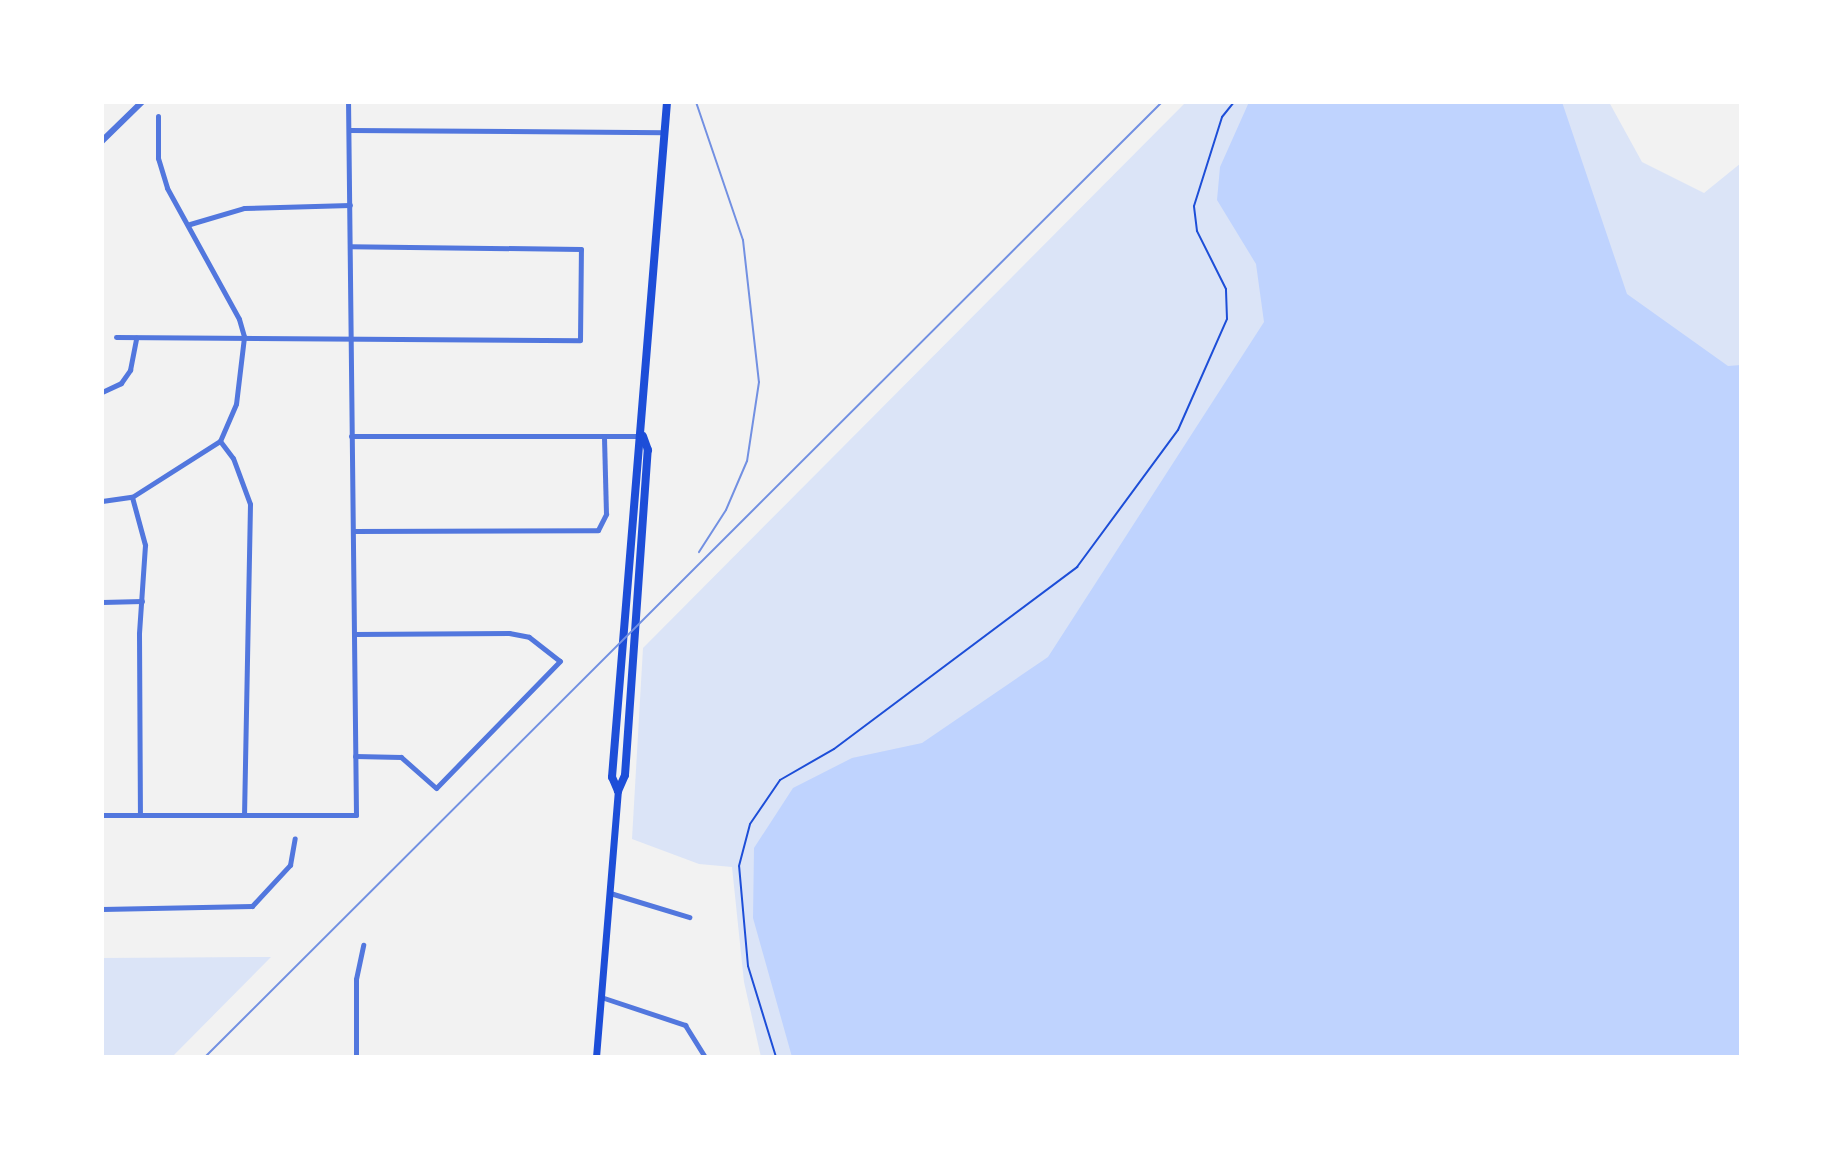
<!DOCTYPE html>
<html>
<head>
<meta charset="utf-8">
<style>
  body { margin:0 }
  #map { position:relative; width:1843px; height:1159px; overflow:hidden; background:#f2f2f2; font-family:Ubuntu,sans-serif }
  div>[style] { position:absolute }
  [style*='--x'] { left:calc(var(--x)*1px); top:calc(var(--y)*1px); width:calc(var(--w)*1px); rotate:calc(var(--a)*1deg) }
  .green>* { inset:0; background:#dbe4f7 }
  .water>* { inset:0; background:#bfd3fe }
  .path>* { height:2px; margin:-1px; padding:0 1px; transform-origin:1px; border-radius:1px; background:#1d4ed8 }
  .minor>* { height:5px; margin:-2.5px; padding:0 2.5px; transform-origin:2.5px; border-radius:2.5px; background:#5277de }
  .tertiary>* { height:6px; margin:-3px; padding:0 3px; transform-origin:3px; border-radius:3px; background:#5277de }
  .secondary>* { height:7px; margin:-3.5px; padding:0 3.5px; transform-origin:3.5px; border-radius:3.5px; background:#1d4ed8 }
  .primary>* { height:8px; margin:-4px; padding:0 4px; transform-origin:4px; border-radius:4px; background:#1d4ed8 }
  .rail>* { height:2px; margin:-1px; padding:0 1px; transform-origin:1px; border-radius:1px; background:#7290e2 }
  span { translate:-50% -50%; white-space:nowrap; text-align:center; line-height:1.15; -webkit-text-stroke:7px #fff; paint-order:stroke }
  .frame { position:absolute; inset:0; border:104px solid #fff; pointer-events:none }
</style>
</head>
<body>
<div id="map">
  <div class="green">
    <i style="clip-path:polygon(1186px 102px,1609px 102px,1642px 162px,1704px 193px,1741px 163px,1741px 1057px,761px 1057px,744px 982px,732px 867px,699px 864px,632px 839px,643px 648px)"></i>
    <i style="clip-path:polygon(271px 957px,172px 1057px,102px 1057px,102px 958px)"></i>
  </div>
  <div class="water">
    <i style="clip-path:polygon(1249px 102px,1562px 102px,1627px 294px,1728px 366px,1741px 365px,1741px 1057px,792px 1057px,753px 918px,754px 848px,793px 788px,852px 758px,922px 743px,1048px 657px,1264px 322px,1256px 264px,1217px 200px,1220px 167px)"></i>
  </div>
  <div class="path">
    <i style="--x:776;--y:1057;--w:95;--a:-107.1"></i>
    <i style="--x:748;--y:966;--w:100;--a:-95.1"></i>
    <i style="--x:739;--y:866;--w:43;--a:-75.3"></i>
    <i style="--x:750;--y:824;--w:53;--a:-55.7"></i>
    <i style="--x:780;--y:780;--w:62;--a:-29.9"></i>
    <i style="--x:834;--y:749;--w:304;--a:-36.8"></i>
    <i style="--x:1077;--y:567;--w:170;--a:-53.6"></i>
    <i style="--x:1178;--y:430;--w:121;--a:-66.2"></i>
    <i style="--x:1227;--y:319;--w:30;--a:-92"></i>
    <i style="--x:1226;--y:289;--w:65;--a:-116.6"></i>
    <i style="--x:1197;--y:231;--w:25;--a:-97"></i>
    <i style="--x:1194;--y:206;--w:93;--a:-72.5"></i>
    <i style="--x:1222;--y:117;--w:19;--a:-51"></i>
  </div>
  <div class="minor">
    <i style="--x:158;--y:116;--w:42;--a:90"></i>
    <i style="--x:158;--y:158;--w:31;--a:73"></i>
    <i style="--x:167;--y:188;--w:149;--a:61.2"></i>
    <i style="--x:239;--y:319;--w:19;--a:74"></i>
    <i style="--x:244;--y:337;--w:67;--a:96.8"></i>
    <i style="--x:236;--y:404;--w:40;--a:113.4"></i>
    <i style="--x:220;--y:441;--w:21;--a:53"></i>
    <i style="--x:233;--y:458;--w:49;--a:69.7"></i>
    <i style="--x:250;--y:504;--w:310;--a:91.1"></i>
    <i style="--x:349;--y:130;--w:316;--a:0.4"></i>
    <i style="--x:190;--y:224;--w:56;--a:-16.5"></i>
    <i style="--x:244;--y:208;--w:106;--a:-1.6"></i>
    <i style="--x:116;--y:337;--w:464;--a:0.4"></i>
    <i style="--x:580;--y:340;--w:91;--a:-89.4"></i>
    <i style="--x:581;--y:249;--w:231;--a:-179.3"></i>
    <i style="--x:102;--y:392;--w:21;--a:-25"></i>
    <i style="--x:121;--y:383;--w:16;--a:-55"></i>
    <i style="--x:130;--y:370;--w:33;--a:-79"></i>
    <i style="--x:351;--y:436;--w:291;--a:0"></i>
    <i style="--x:132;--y:497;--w:50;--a:74.8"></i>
    <i style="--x:145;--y:545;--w:89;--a:93.9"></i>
    <i style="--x:139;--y:634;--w:181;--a:89.7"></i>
    <i style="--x:102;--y:501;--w:30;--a:-8"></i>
    <i style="--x:132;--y:497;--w:104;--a:-32.5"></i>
    <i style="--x:354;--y:531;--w:244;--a:-0.2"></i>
    <i style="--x:598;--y:530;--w:18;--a:-63"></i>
    <i style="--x:606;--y:514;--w:78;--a:-91.5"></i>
    <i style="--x:102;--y:602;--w:40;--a:-1.4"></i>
    <i style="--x:354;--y:634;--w:155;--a:-0.4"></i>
    <i style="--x:509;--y:633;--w:20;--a:11"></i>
    <i style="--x:529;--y:637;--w:39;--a:38"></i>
    <i style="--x:560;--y:661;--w:177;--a:134.3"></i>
    <i style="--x:436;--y:788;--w:47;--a:-138.5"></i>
    <i style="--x:401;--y:757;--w:46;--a:-178.8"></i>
    <i style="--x:102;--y:815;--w:254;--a:0"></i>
    <i style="--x:356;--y:815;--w:713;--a:-90.64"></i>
    <i style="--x:610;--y:893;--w:83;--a:16.9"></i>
    <i style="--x:102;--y:909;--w:150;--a:-1.1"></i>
    <i style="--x:252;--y:906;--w:56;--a:-47.2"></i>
    <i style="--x:290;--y:865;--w:27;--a:-80"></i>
    <i style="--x:601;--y:997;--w:89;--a:18.4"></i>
    <i style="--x:685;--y:1025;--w:38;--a:58"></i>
    <i style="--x:356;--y:1057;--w:78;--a:-90"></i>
    <i style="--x:356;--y:979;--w:35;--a:-78"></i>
  </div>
  <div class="tertiary">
    <i style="--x:102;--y:141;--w:56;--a:-44.3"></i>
  </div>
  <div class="secondary">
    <i style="--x:596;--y:1057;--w:267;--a:-85.3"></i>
  </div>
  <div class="primary">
    <i style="--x:618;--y:791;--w:15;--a:-113"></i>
    <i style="--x:612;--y:777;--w:677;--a:-85.34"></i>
    <i style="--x:618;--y:791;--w:17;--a:-66"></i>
    <i style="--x:625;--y:775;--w:326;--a:-86"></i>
    <i style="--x:648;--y:450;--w:15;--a:-110"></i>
  </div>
  <div class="rail">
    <i style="--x:696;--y:102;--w:146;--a:71.2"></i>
    <i style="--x:743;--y:240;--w:143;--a:83.6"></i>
    <i style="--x:759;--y:382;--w:80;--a:98.6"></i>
    <i style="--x:747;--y:461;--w:53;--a:113.2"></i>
    <i style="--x:726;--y:510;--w:50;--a:122.7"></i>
    <i style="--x:205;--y:1057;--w:1352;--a:-44.94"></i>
  </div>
  <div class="frame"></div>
</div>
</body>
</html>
